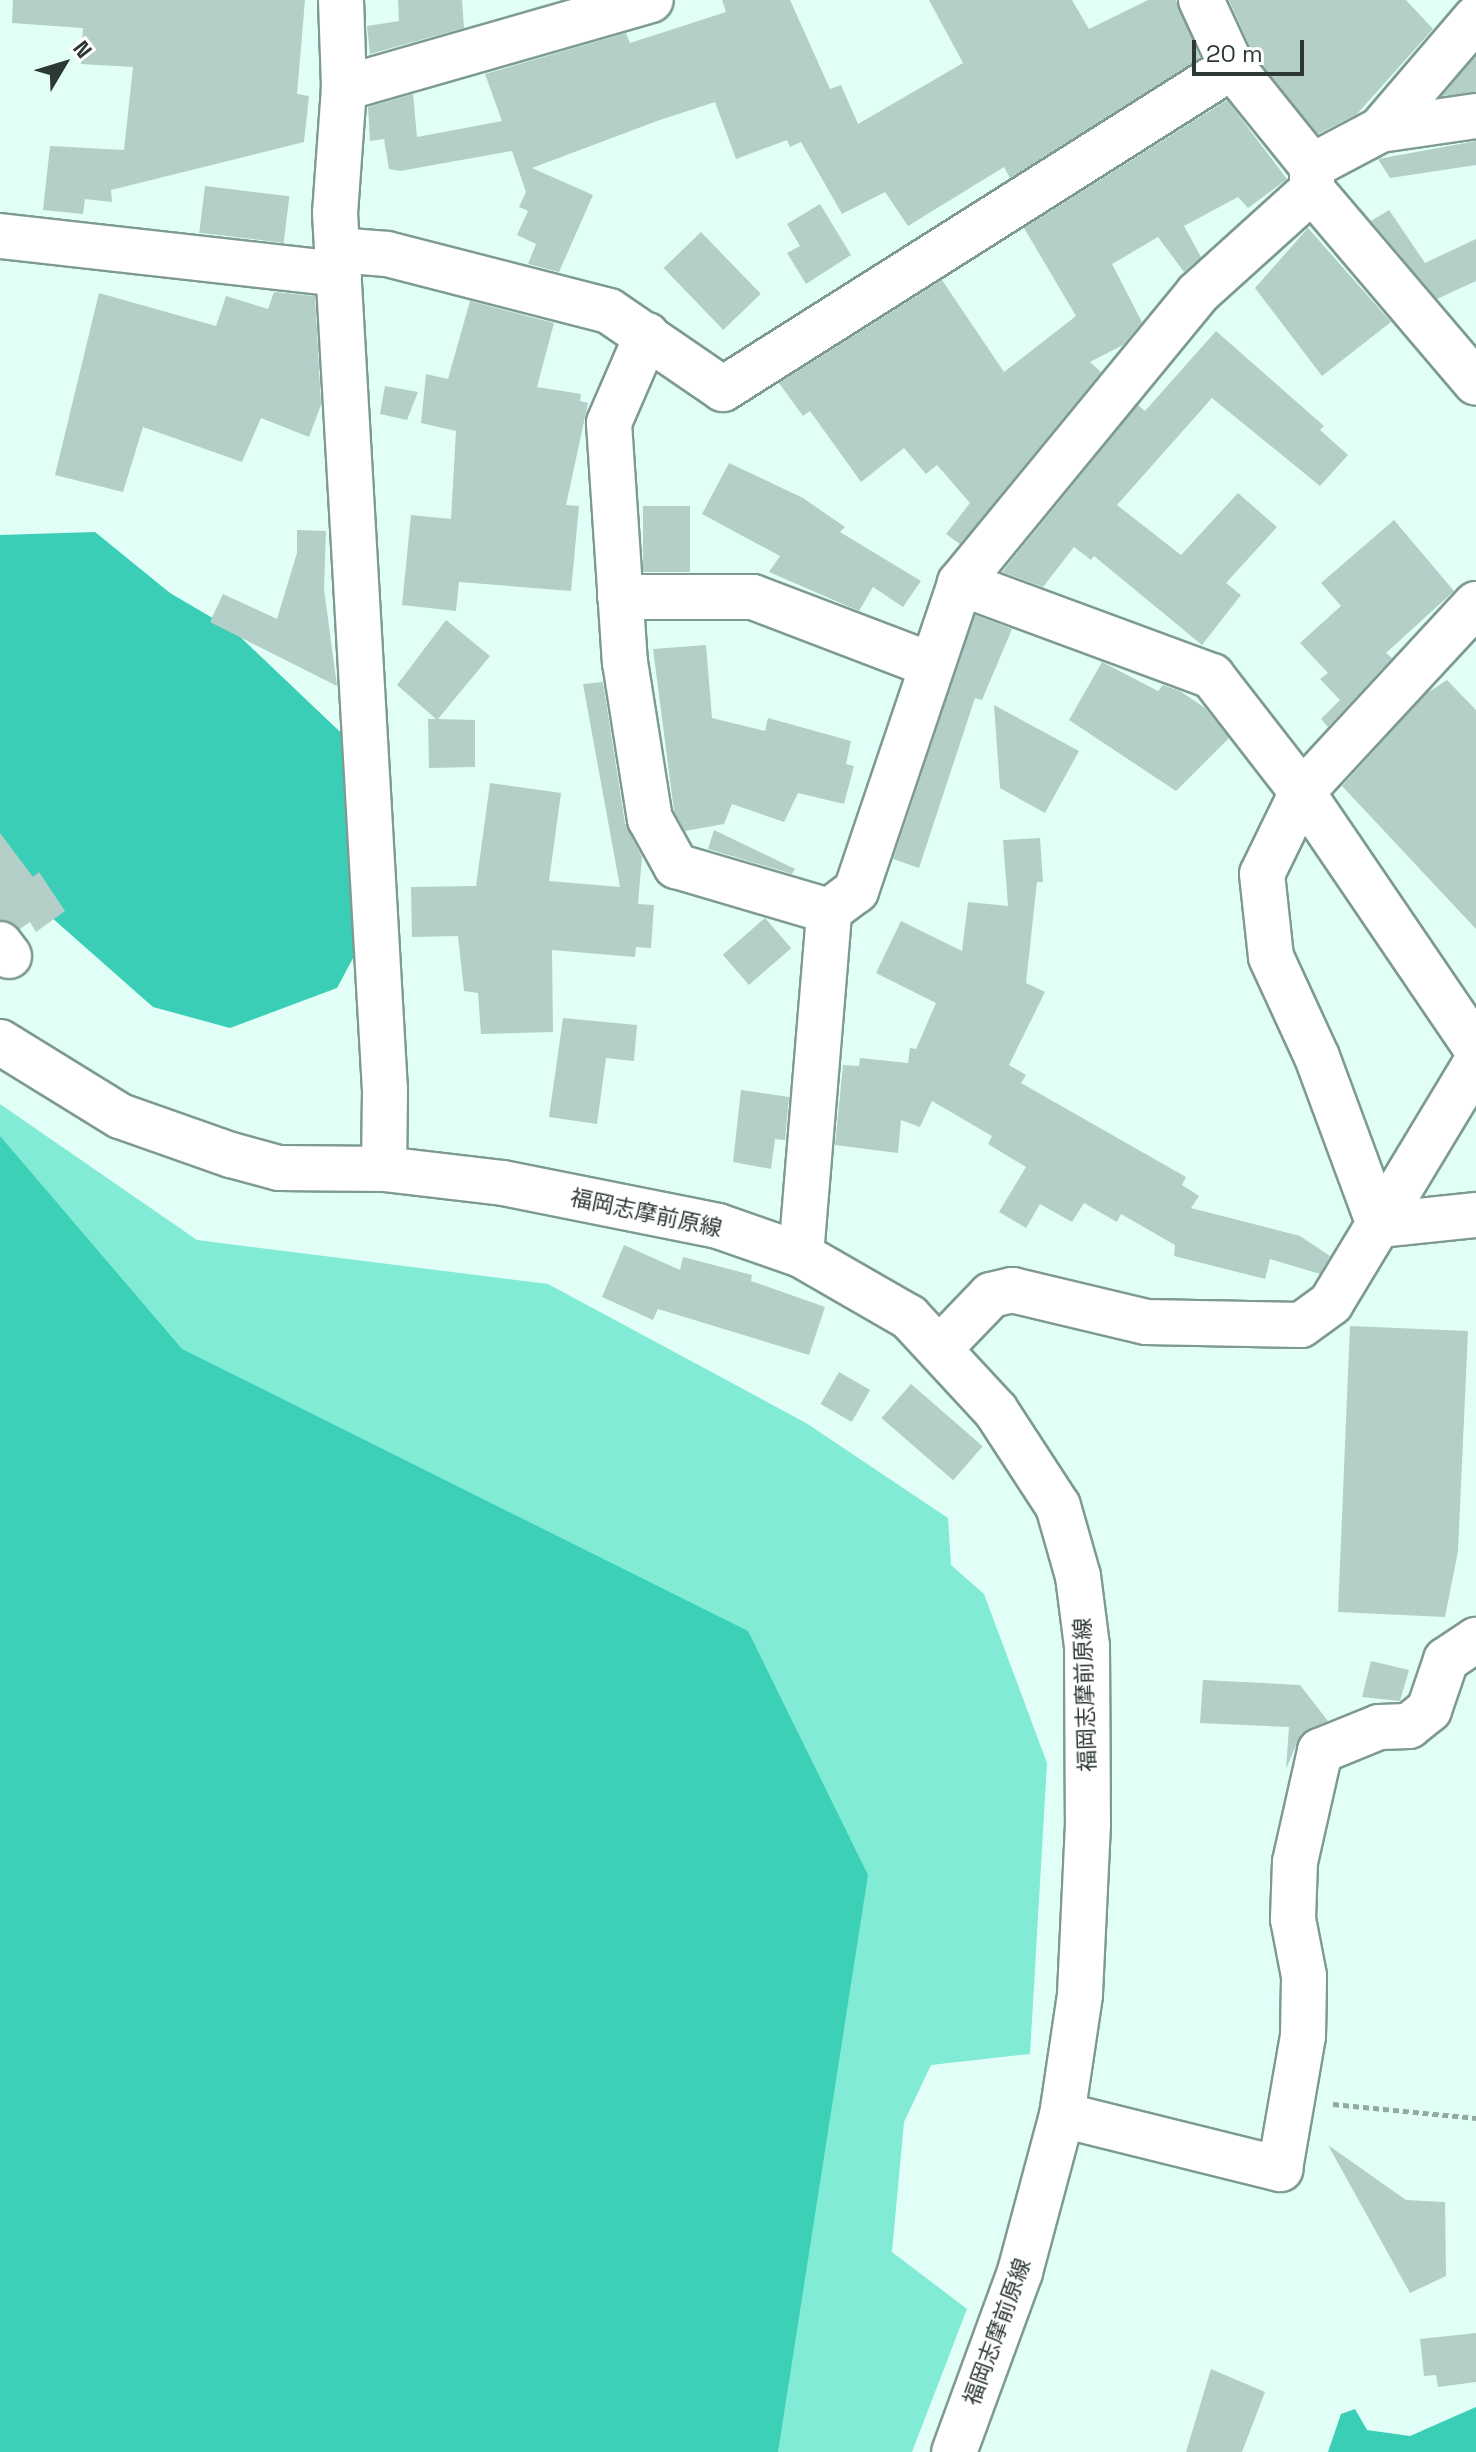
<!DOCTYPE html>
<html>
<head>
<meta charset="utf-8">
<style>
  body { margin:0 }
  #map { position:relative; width:1476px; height:2452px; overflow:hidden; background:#e1fff7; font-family:"Space Grotesk","Noto Sans JP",sans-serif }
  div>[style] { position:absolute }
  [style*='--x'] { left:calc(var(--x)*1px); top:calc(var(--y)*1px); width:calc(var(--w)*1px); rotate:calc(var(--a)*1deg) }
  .green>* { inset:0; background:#82ebd5 }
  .forest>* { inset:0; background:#39ceb5 }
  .water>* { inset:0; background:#3cd0b7 }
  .building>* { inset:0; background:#b3cfc8; transform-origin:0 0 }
  .path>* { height:5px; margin-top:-2.5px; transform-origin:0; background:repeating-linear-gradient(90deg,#93a9a4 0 6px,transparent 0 10px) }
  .roads { filter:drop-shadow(2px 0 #7e9a93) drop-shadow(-2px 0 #7e9a93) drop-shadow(0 2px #7e9a93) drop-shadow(0 -2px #7e9a93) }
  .minor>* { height:44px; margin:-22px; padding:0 22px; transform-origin:22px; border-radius:22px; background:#fff }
  .major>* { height:44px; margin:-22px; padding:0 22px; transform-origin:22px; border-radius:22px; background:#fff }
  span { translate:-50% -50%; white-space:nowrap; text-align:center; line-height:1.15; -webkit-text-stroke:8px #fff; paint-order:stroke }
  .street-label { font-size:22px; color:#2c3835 }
  .north { position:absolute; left:24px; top:24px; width:80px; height:80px; -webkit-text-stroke:6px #fff; paint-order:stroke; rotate:52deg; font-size:22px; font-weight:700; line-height:32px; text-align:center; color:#2c3835 }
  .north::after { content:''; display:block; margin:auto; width:28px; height:36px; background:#2c3835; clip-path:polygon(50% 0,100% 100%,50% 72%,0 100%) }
  .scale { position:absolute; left:1192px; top:40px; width:112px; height:36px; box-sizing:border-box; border:4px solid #2c3835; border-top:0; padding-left:10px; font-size:24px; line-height:28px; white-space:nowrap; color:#2c3835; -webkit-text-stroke:6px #fff; paint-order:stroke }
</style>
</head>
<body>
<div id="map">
  <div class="green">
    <i style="clip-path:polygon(0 1104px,197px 1240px,548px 1284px,806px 1423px,948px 1518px,951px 1565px,984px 1594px,1047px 1763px,1030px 2054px,931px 2065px,904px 2122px,892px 2252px,967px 2309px,912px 2452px,53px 2452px,0 2331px)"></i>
  </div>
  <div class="forest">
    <i style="clip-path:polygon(95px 532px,170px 593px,233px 630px,356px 747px,359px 947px,337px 988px,230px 1028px,153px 1007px,51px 917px,0 858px,0 535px)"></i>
    <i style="clip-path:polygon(1476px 2407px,1476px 2452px,1328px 2452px,1341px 2414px,1355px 2409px,1367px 2430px,1410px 2436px)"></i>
  </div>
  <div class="water">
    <i style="clip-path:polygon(0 1136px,182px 1349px,748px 1631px,868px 1875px,778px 2452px,0 2452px)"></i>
  </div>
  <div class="building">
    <i style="clip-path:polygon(13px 0,305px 0,297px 94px,309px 96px,304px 142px,111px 190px,112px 202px,85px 199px,83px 214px,43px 210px,50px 146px,124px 150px,133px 67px,81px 64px,83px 28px,12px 23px)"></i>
    <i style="clip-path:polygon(398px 0,462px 0,464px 28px,370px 54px,367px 26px,399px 21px)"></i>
    <i style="clip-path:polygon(722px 0,790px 0,830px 89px,841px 85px,858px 124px,963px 63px,929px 0,1072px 0,1089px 29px,1148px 0,1176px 0,1200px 58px,1010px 178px,1004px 167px,908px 226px,885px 192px,842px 214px,801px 142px,790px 147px,787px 140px,736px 159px,715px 102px,657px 121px,532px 168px,593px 195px,559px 272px,528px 264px,536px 244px,517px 235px,528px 211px,519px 207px,526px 192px,512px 151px,400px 171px,389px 169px,384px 139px,370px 141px,368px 107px,413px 94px,417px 137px,502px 121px,485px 74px,626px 33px,630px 43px,726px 12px)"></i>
    <i style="clip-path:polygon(1229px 0,1406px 0,1433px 29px,1357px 114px,1318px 134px,1253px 54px)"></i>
    <i style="clip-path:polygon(1476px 56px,1476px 92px,1442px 96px)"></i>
    <i style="clip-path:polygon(1227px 100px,1287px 179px,1248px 208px,1238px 197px,1184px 226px,1201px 257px,1184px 272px,1158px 237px,1112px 264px,1142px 322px,1123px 345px,1090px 362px,1101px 372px,960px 544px,946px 534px,970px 503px,937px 465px,926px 474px,904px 448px,861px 482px,810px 411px,803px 416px,779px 383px,942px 280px,1004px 372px,1076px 316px,1024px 228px)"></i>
    <i style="clip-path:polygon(1476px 141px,1476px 165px,1390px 178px,1378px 159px)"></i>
    <i style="left:205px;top:186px;width:85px;height:47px;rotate:7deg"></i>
    <i style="clip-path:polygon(820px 204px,851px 255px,806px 284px,787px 253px,800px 246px,787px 224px)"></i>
    <i style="clip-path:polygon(1389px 210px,1425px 263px,1476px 239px,1476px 281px,1437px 299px,1371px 221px)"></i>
    <i style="clip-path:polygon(1308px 228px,1391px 322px,1322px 376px,1255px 288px)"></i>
    <i style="left:701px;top:232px;width:86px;height:52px;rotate:46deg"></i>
    <i style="clip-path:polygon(274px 292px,315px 296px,321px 405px,309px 437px,261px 418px,242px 462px,143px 427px,123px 492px,55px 475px,99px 293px,216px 326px,226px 296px,268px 309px)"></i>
    <i style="clip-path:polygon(470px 301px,554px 323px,537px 387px,581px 394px,580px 401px,588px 403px,566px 505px,579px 506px,571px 591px,459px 582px,456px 611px,402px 605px,411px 515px,451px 519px,456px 431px,421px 423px,426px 374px,448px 379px)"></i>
    <i style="clip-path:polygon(1216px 331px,1324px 426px,1320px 430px,1348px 455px,1320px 486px,1212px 398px,1117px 505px,1181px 555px,1238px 493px,1277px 527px,1226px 583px,1241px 595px,1202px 645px,1094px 556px,1091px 560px,1074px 547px,1043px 587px,1002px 572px,1138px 405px,1145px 411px)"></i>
    <i style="clip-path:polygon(385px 386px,418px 392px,407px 420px,380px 414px)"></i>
    <i style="clip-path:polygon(729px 463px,803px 498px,845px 527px,840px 532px,921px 581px,903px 607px,873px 587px,859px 611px,769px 572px,780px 556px,702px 514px)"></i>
    <i style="left:643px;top:506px;width:47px;height:66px"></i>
    <i style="clip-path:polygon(1394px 520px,1454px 591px,1386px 653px,1392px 658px,1328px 727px,1321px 719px,1340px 700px,1320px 679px,1328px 673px,1300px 643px,1341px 606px,1321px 583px)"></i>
    <i style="clip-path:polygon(297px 530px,326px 531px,324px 589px,337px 686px,210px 622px,223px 594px,277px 619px,297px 553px)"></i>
    <i style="clip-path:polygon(975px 615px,1012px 629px,982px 700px,975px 698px,919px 868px,893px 859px)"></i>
    <i style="clip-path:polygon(446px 620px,490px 656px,438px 719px,475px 720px,475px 767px,429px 768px,428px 719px,436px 719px,397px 685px)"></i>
    <i style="clip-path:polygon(706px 645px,712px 718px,765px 731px,768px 718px,851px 741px,846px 764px,854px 766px,844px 804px,798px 793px,784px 822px,732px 804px,724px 824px,685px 831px,674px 811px,653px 649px)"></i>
    <i style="clip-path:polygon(1102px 662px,1158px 691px,1163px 685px,1180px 691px,1205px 708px,1229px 738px,1176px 791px,1069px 720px)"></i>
    <i style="clip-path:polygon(1447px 680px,1476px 710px,1476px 929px,1342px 786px,1427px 693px)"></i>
    <i style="clip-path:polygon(603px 682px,625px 823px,642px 857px,638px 904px,654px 905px,651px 948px,636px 947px,635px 957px,552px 950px,553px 1032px,481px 1034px,478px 993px,464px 991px,458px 936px,412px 937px,411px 887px,476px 886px,490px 783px,561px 793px,549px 881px,620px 887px,583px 684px)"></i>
    <i style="clip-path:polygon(994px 705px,1079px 751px,1045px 813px,1000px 788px)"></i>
    <i style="clip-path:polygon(714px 830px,795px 869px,792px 874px,708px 849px)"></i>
    <i style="clip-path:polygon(0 833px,33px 877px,39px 872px,65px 911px,36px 932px,30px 922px,20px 929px,0 920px)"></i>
    <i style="clip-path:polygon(1040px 838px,1043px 882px,1037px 882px,1026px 983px,1045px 992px,1009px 1065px,1026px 1075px,1021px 1083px,1186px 1177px,1182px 1185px,1199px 1196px,1191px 1208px,1300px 1236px,1330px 1256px,1320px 1274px,1270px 1259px,1265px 1279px,1174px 1256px,1175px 1245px,1121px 1214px,1117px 1222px,1084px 1203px,1072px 1222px,1040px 1204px,1026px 1228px,999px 1212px,1026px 1167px,988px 1144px,992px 1136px,932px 1101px,920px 1127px,901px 1120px,898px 1153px,835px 1145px,843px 1065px,859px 1066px,860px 1058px,908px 1063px,910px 1048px,916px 1049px,936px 1003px,876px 973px,901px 921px,962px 951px,968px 902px,1008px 906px,1003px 840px)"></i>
    <i style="left:765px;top:918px;width:40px;height:56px;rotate:49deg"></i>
    <i style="clip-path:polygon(563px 1018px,637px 1025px,634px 1061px,606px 1058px,597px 1124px,549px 1117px)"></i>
    <i style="clip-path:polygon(741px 1090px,789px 1097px,785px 1140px,775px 1139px,771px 1169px,733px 1162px)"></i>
    <i style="clip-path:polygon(624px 1245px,680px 1270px,683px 1257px,752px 1275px,751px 1281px,825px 1307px,809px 1355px,658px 1309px,653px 1320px,602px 1297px)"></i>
    <i style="clip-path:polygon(1350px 1326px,1468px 1331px,1458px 1551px,1445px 1617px,1338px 1612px)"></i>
    <i style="left:839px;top:1372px;width:36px;height:37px;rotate:30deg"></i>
    <i style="left:911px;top:1384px;width:95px;height:45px;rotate:41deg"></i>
    <i style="clip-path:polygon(1371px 1661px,1409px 1670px,1400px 1701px,1362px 1697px)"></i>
    <i style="clip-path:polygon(1203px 1680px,1300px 1685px,1328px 1721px,1301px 1734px,1286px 1769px,1289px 1727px,1200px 1723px)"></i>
    <i style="clip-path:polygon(1328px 2145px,1406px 2200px,1445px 2202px,1446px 2276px,1410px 2293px)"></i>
    <i style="clip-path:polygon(1476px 2333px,1476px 2382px,1438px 2387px,1436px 2375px,1424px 2376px,1420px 2339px)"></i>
    <i style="clip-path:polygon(1211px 2369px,1265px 2392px,1242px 2452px,1186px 2452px)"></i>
  </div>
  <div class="path">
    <i style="--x:1333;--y:2104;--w:144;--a:5.6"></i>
  </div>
  <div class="roads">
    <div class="minor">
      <i style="--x:341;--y:0;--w:88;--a:88"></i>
      <i style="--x:344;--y:88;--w:125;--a:94.1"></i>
      <i style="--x:335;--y:213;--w:878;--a:86.74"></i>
      <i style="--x:385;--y:1090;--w:79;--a:90.7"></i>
      <i style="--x:344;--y:88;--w:319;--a:-16"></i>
      <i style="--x:1380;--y:130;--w:148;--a:-49.4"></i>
      <i style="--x:1312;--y:166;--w:77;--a:-27.9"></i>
      <i style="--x:1380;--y:130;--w:97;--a:-8.3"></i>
      <i style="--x:1312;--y:190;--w:253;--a:49.6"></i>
      <i style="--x:0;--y:236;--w:341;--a:6.4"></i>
      <i style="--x:337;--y:250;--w:50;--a:4.6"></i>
      <i style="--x:387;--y:254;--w:229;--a:14.4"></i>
      <i style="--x:609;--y:311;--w:138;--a:34.4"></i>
      <i style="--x:723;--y:389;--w:602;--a:-32.32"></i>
      <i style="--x:647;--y:335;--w:96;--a:113.4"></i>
      <i style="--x:609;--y:423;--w:240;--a:86.2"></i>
      <i style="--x:625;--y:662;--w:159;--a:81"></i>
      <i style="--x:650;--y:819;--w:54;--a:61"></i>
      <i style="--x:676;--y:866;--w:159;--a:16.4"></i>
      <i style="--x:960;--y:583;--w:269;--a:20.3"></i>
      <i style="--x:1212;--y:676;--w:147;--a:52.2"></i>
      <i style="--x:1302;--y:792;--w:310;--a:55.8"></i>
      <i style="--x:620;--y:597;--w:133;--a:0"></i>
      <i style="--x:753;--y:597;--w:191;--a:20.9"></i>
      <i style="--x:1476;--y:604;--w:256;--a:132.8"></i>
      <i style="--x:1302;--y:792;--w:91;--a:116"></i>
      <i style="--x:1262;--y:874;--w:83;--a:83.8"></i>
      <i style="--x:1271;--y:957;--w:110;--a:65.3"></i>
      <i style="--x:1317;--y:1057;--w:179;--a:69.7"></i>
      <i style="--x:1379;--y:1225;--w:98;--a:-5.9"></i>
      <i style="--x:0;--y:944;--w:15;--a:53"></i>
      <i style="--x:801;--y:1255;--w:345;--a:-85.3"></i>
      <i style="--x:829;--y:911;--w:34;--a:-37"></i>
      <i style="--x:856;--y:891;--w:325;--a:-71.3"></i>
      <i style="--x:960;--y:583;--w:374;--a:-50.6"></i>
      <i style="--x:1197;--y:294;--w:155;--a:-42.1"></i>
      <i style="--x:1312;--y:190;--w:24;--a:-90"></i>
      <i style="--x:1312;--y:166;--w:127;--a:-128.9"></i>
      <i style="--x:1232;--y:67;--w:74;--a:-114.8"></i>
      <i style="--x:941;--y:1347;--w:72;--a:-46.1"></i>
      <i style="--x:991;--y:1295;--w:22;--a:-13"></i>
      <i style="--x:1012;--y:1290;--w:138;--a:13.4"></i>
      <i style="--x:1146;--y:1322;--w:155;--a:1.1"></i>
      <i style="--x:1301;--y:1325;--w:37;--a:-36"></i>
      <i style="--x:1331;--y:1303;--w:280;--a:-58.9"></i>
      <i style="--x:1062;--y:2115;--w:225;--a:13.9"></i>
      <i style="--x:1280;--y:2169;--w:135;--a:-80.2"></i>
      <i style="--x:1303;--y:2036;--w:60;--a:-89"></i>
      <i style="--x:1304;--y:1976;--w:58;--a:-100.9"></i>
      <i style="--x:1293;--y:1919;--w:57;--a:-88"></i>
      <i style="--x:1295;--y:1862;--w:114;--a:-77.3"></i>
      <i style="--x:1320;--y:1751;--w:64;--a:-22.1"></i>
      <i style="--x:1379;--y:1727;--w:30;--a:-2"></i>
      <i style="--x:1409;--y:1726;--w:26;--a:-39"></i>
      <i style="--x:1429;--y:1710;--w:53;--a:-71.2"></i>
      <i style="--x:1446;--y:1660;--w:36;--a:-34"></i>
    </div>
    <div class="major">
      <i style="--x:0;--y:1042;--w:141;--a:31.7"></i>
      <i style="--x:120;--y:1116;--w:118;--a:19.4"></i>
      <i style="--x:231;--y:1155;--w:50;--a:15.2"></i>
      <i style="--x:279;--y:1168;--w:105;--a:0.5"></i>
      <i style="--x:384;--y:1169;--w:120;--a:6.7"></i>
      <i style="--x:503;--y:1183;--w:219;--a:11.3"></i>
      <i style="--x:718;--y:1226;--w:88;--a:19.3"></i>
      <i style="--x:801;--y:1255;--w:125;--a:29.9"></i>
      <i style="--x:909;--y:1317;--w:128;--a:47.2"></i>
      <i style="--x:996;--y:1411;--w:113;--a:56.9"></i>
      <i style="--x:1058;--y:1506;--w:73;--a:74.1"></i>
      <i style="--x:1078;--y:1576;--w:71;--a:82.7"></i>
      <i style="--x:1087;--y:1646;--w:178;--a:89.7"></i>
      <i style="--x:1088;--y:1824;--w:171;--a:92.7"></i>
      <i style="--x:1080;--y:1995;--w:121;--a:98.5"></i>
      <i style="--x:1062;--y:2115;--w:163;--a:105"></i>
      <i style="--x:1020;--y:2272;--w:192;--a:110.1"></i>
    </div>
  </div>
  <div class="street-label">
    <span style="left:646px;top:1213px;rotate:12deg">福岡志摩前原線</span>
    <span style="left:1085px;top:1695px;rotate:-92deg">福岡志摩前原線</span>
    <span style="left:997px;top:2332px;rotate:-70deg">福岡志摩前原線</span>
  </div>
  <div class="north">N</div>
  <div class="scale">20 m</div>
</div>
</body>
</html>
